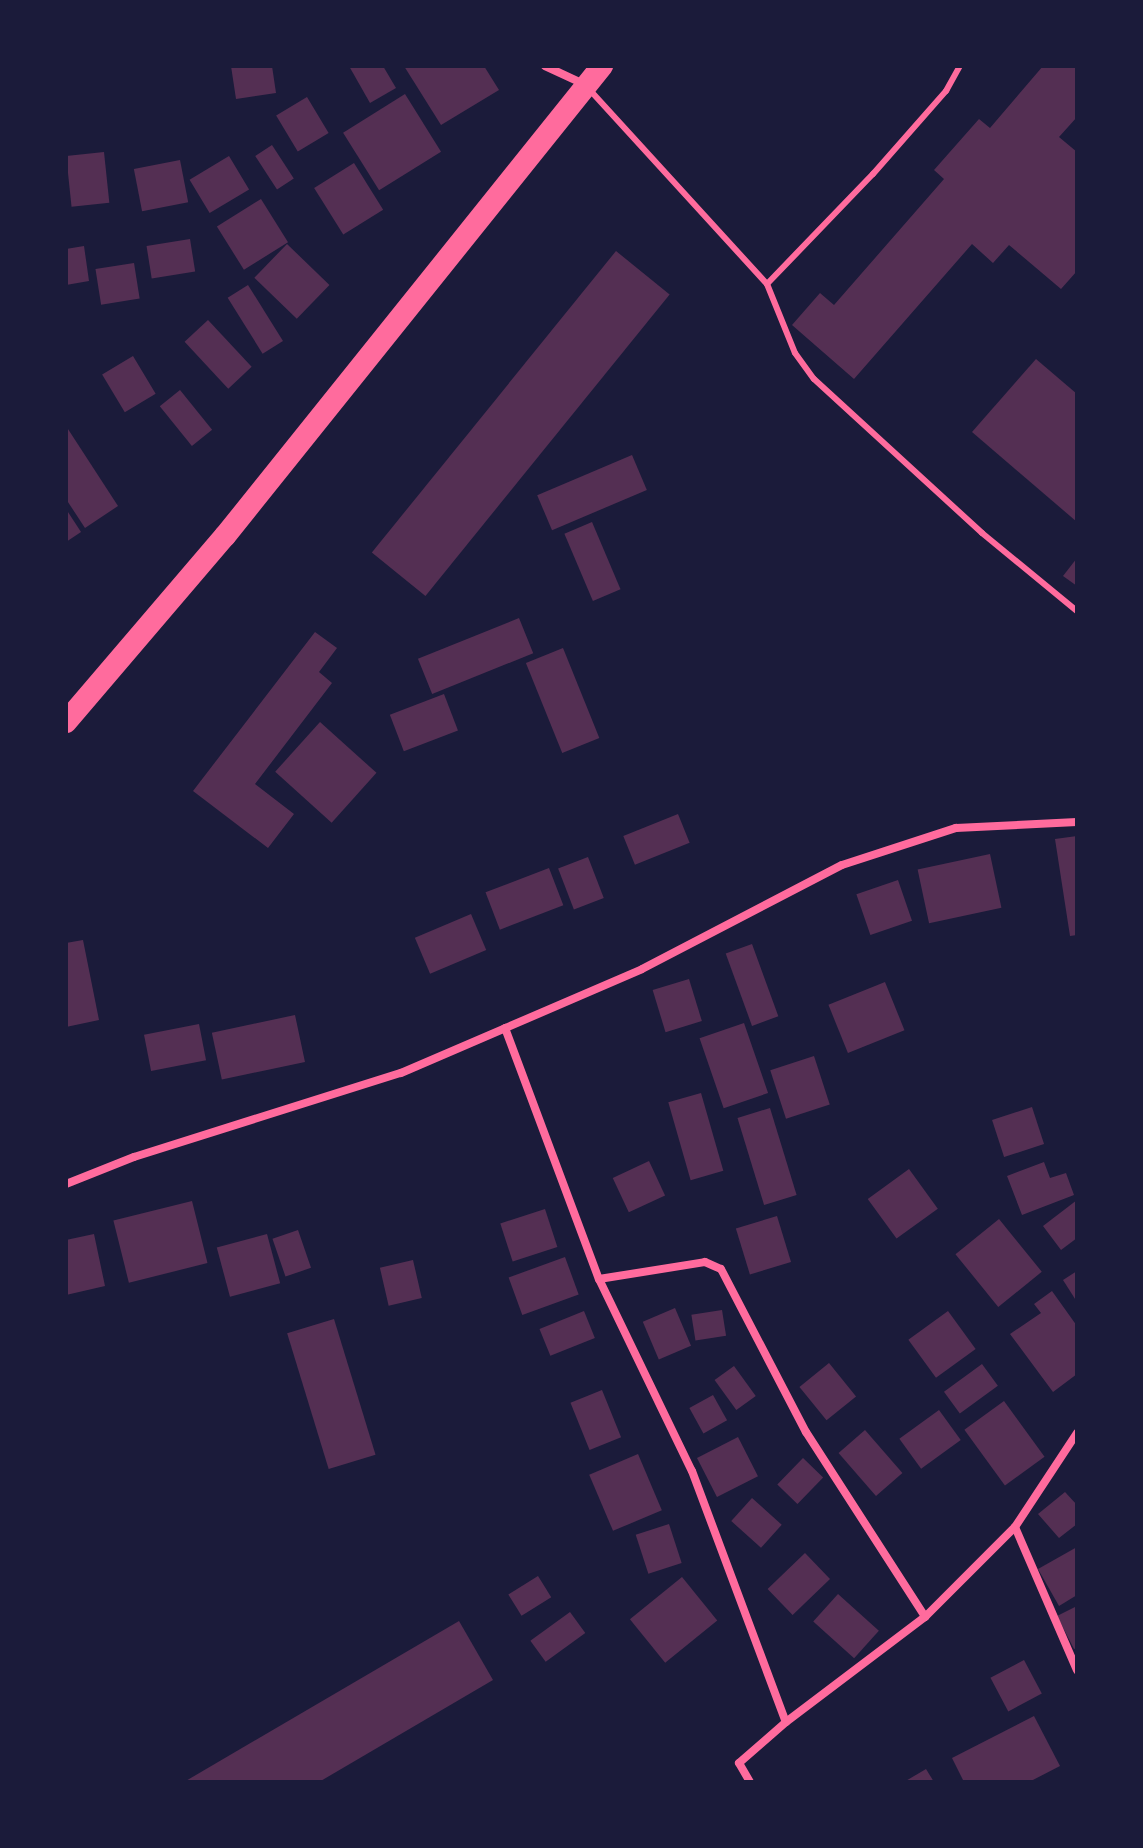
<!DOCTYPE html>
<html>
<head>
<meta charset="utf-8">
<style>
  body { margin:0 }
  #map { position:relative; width:1143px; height:1848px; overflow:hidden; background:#1b1b3a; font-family:"Fira Sans Condensed",sans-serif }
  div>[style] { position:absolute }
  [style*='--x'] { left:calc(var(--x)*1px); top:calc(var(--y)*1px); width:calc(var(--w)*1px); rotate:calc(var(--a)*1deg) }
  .building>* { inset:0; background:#542f53; transform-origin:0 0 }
  .service>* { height:6px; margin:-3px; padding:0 3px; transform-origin:3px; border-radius:3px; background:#ff6b9d }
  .minor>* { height:8px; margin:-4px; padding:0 4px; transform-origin:4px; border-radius:4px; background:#ff6b9d }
  .trunk>* { height:22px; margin:-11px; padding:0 11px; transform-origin:11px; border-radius:11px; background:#ff6b9d }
  span { translate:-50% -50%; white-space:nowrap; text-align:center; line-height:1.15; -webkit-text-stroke:8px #1b1b3a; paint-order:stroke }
  .frame { position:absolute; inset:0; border:68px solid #1b1b3a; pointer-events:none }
</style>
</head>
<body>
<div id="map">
  <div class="building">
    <i style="clip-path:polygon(231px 66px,272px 66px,276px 93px,236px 99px)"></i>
    <i style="clip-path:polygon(349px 66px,383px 66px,396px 88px,370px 103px)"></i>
    <i style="clip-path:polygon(404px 66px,484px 66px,499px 90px,441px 125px)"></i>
    <i style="clip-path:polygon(1043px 66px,1077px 66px,1077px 117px,1059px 137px,1077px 152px,1077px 271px,1061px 289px,1009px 245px,993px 263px,972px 244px,854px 379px,792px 325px,820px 293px,834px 305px,944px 179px,934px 170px,979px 119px,990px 128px)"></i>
    <i style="left:405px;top:94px;width:68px;height:73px;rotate:58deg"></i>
    <i style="left:307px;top:97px;width:42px;height:36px;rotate:59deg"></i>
    <i style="left:272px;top:145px;width:40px;height:20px;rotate:57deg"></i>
    <i style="left:104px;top:152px;width:51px;height:38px;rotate:84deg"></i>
    <i style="left:229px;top:156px;width:39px;height:46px;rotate:59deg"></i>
    <i style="left:180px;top:160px;width:43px;height:47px;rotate:79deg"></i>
    <i style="left:354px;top:163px;width:55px;height:47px;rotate:58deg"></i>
    <i style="left:261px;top:199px;width:51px;height:52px;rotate:58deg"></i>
    <i style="left:190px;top:239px;width:33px;height:44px;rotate:81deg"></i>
    <i style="left:287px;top:244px;width:59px;height:47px;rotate:44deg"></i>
    <i style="clip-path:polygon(84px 246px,89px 281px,66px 285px,66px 249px)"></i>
    <i style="left:616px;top:251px;width:69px;height:388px;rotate:39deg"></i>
    <i style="left:134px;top:263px;width:36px;height:39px;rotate:81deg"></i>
    <i style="left:248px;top:285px;width:66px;height:24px;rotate:58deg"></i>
    <i style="left:208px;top:320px;width:64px;height:32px;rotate:47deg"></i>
    <i style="left:133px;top:356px;width:44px;height:36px;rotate:59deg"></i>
    <i style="clip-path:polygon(1036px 359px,1077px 394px,1077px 522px,972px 432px)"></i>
    <i style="left:180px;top:390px;width:51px;height:26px;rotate:51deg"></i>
    <i style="clip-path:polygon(66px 426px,118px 506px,85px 528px,66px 499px)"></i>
    <i style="left:632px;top:455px;width:38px;height:103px;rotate:67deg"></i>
    <i style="clip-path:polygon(66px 509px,81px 532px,66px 542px)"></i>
    <i style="left:592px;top:522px;width:73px;height:30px;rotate:67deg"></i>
    <i style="clip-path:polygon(1077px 558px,1077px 586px,1063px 576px)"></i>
    <i style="left:519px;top:618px;width:38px;height:109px;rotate:68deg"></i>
    <i style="clip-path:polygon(315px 632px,337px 648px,319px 672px,332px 683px,255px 784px,294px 814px,268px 848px,193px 791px)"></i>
    <i style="left:563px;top:648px;width:97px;height:40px;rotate:68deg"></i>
    <i style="left:444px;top:694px;width:39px;height:58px;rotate:69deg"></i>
    <i style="left:320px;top:722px;width:76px;height:67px;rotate:42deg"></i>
    <i style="left:678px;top:814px;width:31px;height:59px;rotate:68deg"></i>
    <i style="clip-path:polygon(1077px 836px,1077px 935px,1070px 936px,1055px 839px)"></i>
    <i style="left:990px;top:854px;width:55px;height:74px;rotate:78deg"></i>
    <i style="left:588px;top:857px;width:44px;height:32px;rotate:69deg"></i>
    <i style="left:549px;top:868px;width:40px;height:68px;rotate:69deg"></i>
    <i style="left:898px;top:880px;width:43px;height:44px;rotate:71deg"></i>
    <i style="left:471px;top:914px;width:39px;height:61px;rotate:67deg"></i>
    <i style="clip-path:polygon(83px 940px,99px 1020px,66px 1027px,66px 943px)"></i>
    <i style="left:752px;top:944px;width:77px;height:28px;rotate:70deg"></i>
    <i style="left:689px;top:979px;width:44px;height:38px;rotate:73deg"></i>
    <i style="left:885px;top:982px;width:52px;height:61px;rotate:68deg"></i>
    <i style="left:295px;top:1015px;width:48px;height:85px;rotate:78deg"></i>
    <i style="left:744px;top:1023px;width:74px;height:47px;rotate:71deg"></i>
    <i style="left:199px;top:1024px;width:37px;height:56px;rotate:79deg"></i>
    <i style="left:814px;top:1056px;width:51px;height:46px;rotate:72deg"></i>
    <i style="left:701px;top:1093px;width:81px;height:34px;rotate:74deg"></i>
    <i style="left:1032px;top:1107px;width:39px;height:42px;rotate:72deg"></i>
    <i style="left:770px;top:1108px;width:91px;height:34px;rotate:73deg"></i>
    <i style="left:649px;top:1161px;width:38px;height:40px;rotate:65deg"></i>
    <i style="clip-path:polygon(1044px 1162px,1050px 1178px,1066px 1173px,1074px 1195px,1022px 1215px,1007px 1176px)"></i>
    <i style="left:909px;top:1169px;width:49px;height:51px;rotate:54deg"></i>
    <i style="clip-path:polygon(1077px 1200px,1077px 1238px,1061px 1250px,1043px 1226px)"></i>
    <i style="left:192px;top:1201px;width:64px;height:81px;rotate:76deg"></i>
    <i style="left:545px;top:1209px;width:40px;height:47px;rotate:72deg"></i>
    <i style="left:777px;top:1216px;width:48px;height:43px;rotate:73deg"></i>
    <i style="left:999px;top:1219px;width:68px;height:56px;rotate:51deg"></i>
    <i style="left:298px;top:1230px;width:40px;height:27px;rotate:71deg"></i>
    <i style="clip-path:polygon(94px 1234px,105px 1286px,66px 1295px,66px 1240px)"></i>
    <i style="left:267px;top:1234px;width:51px;height:52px;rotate:75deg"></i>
    <i style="left:565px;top:1257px;width:40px;height:60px;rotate:70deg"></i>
    <i style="left:413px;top:1260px;width:39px;height:34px;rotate:77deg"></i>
    <i style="clip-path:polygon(1077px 1271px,1077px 1302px,1063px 1280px)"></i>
    <i style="clip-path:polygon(1052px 1291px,1077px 1326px,1077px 1374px,1053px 1392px,1010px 1334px,1041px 1313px,1034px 1304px)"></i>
    <i style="left:675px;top:1308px;width:41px;height:35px;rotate:67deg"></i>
    <i style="left:722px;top:1310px;width:26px;height:31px;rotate:81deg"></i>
    <i style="left:584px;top:1311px;width:29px;height:48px;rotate:68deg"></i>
    <i style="left:948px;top:1311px;width:47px;height:49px;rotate:54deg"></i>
    <i style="left:334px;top:1319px;width:142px;height:49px;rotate:73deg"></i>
    <i style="left:829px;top:1363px;width:43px;height:38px;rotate:51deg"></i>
    <i style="left:982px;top:1364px;width:27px;height:47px;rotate:54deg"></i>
    <i style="left:734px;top:1366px;width:37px;height:24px;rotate:54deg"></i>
    <i style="left:602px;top:1390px;width:51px;height:34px;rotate:68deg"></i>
    <i style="left:713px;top:1395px;width:29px;height:27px;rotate:61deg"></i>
    <i style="left:1004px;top:1401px;width:69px;height:49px;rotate:54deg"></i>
    <i style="left:939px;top:1410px;width:37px;height:49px;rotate:54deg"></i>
    <i style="left:865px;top:1430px;width:57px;height:35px;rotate:49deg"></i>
    <i style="left:738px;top:1437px;width:44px;height:46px;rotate:63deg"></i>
    <i style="left:638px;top:1454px;width:61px;height:53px;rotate:67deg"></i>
    <i style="left:803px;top:1458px;width:28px;height:37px;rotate:44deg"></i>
    <i style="clip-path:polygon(1065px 1492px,1077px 1505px,1077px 1524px,1059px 1538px,1038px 1514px)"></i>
    <i style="left:752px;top:1498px;width:40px;height:31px;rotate:42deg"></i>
    <i style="left:669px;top:1524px;width:41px;height:35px;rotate:72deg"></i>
    <i style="clip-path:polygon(1077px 1547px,1077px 1595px,1059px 1606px,1038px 1569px)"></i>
    <i style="left:805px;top:1553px;width:36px;height:52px;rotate:46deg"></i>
    <i style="left:538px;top:1576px;width:25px;height:35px;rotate:58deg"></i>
    <i style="left:682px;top:1577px;width:56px;height:67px;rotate:51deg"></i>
    <i style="left:838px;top:1594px;width:55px;height:37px;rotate:42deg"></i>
    <i style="clip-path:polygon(1077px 1606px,1077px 1648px,1074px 1649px,1057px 1616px)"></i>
    <i style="left:570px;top:1612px;width:26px;height:49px;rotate:54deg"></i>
    <i style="clip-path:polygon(459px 1621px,493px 1680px,319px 1782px,184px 1782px)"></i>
    <i style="left:1024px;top:1660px;width:38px;height:38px;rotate:62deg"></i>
    <i style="clip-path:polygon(1034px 1716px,1060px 1766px,1029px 1782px,964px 1782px,952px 1758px)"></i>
    <i style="clip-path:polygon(926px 1769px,934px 1782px,904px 1782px)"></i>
  </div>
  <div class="service">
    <i style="--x:588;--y:88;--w:265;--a:47.6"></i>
    <i style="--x:767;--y:284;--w:153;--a:-46.1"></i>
    <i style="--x:873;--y:174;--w:111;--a:-48.7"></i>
    <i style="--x:946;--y:91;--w:29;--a:-61"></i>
    <i style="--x:767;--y:284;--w:74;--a:67.9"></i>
    <i style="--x:795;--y:353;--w:32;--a:54"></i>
    <i style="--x:814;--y:379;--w:228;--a:42.5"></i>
    <i style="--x:982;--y:533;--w:123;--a:39.4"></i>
  </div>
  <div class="minor">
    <i style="--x:545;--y:66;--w:43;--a:24.8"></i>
    <i style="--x:505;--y:1028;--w:268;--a:69.5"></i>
    <i style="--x:599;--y:1279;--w:213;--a:64.2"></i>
    <i style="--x:692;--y:1471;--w:268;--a:69.5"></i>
    <i style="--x:66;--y:1184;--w:73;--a:-21.7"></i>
    <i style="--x:134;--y:1157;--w:280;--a:-17.5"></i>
    <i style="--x:401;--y:1073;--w:262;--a:-23.3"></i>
    <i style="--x:642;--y:969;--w:225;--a:-27.5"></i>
    <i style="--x:842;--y:865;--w:120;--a:-18"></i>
    <i style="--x:956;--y:828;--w:121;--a:-2.8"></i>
    <i style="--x:599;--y:1279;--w:107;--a:-9.1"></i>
    <i style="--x:705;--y:1262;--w:17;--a:24"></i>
    <i style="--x:721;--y:1269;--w:184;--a:62.5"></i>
    <i style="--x:806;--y:1432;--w:220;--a:57.2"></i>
    <i style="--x:1015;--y:1527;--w:156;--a:66.6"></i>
    <i style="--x:750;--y:1782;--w:22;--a:-120"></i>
    <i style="--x:739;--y:1763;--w:62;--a:-41.1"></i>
    <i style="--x:786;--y:1722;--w:174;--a:-37.1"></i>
    <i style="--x:925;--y:1617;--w:127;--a:-45"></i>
    <i style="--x:1015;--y:1527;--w:113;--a:-56.6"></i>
  </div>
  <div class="trunk">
    <i style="--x:66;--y:722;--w:245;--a:-49.5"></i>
    <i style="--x:225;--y:536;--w:603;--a:-51.27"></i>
  </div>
  <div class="frame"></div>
</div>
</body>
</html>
